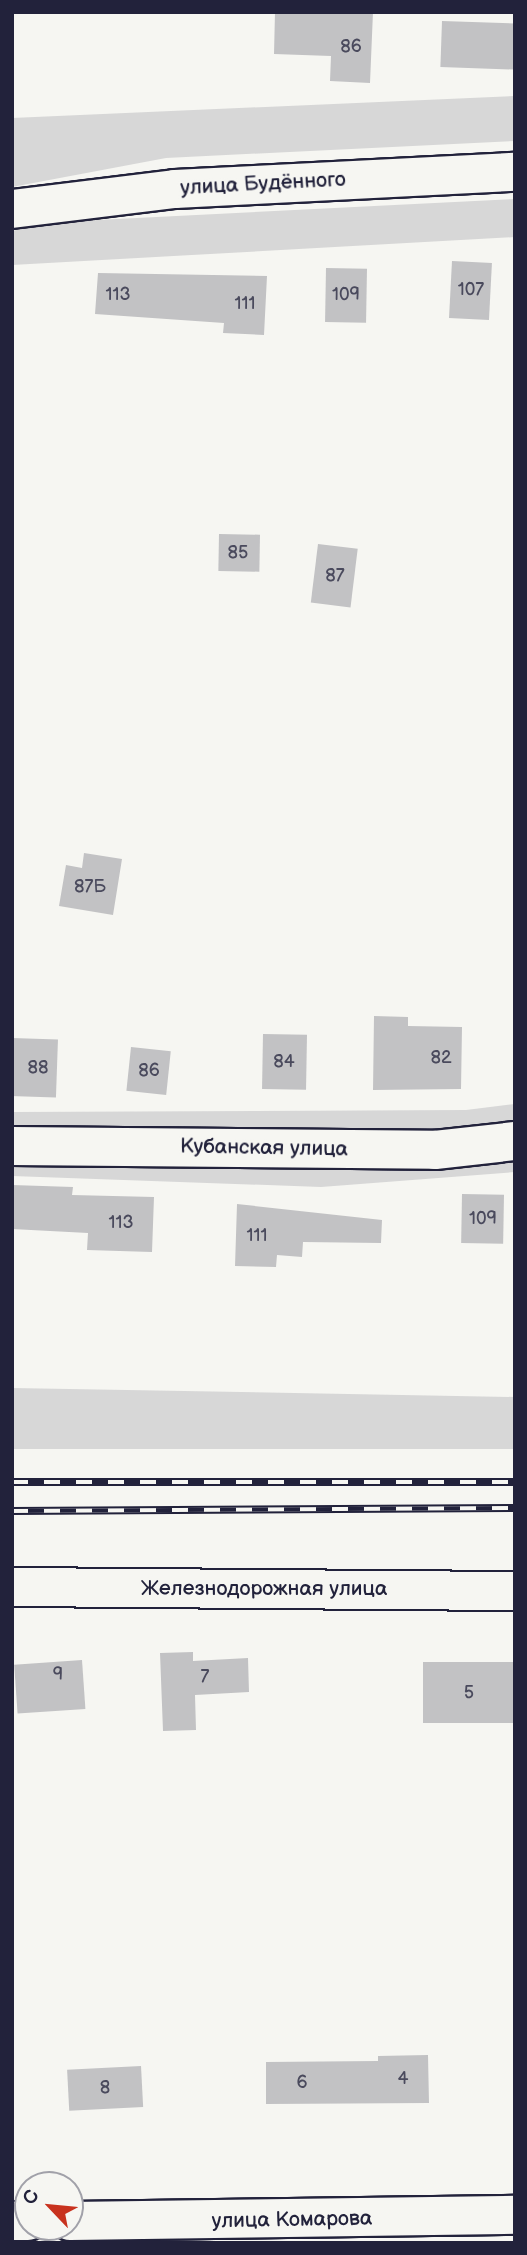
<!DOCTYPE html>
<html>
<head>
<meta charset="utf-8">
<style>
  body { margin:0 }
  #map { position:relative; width:527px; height:2255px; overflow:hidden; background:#f6f6f2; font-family:"Balsamiq Sans",sans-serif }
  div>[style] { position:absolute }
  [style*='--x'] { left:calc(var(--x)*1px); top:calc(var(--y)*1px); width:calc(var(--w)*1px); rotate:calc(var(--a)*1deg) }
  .green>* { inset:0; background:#d7d7d7 }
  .building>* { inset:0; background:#c2c2c4; transform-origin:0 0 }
  .roads { filter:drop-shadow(2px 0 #22223b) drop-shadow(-2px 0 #22223b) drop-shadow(0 2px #22223b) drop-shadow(0 -2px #22223b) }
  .minor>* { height:38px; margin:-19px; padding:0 19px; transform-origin:19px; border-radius:19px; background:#f6f6f2 }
  .rail>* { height:8px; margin-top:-4px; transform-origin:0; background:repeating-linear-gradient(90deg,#f6f6f2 0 16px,#22223b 0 32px); box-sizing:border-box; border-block:2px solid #22223b }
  span { translate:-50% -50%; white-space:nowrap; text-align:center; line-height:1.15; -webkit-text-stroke:5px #f6f6f2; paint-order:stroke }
  .number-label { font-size:18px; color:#4a4a5d }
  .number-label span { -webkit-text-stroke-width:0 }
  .street-label { font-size:21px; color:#22223b }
  .frame { position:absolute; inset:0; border:14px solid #22223b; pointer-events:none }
  .north { position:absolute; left:14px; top:2171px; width:70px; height:70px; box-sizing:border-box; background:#f6f6f2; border:2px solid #a1a1a9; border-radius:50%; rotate:296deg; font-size:19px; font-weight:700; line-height:28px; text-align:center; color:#22223b }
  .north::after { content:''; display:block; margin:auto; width:24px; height:32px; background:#c8321e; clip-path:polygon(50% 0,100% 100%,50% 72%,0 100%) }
</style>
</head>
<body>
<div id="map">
  <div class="green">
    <i style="clip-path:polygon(515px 96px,515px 141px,166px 158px,12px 187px,12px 118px)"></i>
    <i style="clip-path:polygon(515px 199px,515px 237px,12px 265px,12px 231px,57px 222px)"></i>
    <i style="clip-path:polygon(515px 1104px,515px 1133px,12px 1137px,12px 1112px,466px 1110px)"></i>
    <i style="clip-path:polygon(515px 1152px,515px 1172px,321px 1187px,12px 1176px,12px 1156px)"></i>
    <i style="clip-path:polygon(12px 1388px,515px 1397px,515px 1449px,12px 1449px)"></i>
  </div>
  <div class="building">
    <i style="clip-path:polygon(275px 12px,373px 12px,370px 83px,330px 81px,331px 56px,274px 54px)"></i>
    <i style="left:442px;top:21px;width:73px;height:46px;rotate:2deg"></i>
    <i style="left:452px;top:261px;width:40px;height:57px;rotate:3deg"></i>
    <i style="left:326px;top:268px;width:41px;height:54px;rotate:1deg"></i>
    <i style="clip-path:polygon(98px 273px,267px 276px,264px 335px,223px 333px,224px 323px,95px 314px)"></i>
    <i style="left:219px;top:534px;width:41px;height:37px;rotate:1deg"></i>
    <i style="left:318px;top:544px;width:40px;height:59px;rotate:7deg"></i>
    <i style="clip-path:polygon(84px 853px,122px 859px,113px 915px,59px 906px,66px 865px,82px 868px)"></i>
    <i style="clip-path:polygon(374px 1016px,408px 1017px,408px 1026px,462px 1027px,461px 1089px,373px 1090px)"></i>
    <i style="left:263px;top:1034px;width:44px;height:55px;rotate:1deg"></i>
    <i style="left:12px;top:1038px;width:46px;height:58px;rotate:2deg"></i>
    <i style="left:131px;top:1047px;width:40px;height:44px;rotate:6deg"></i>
    <i style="clip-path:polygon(12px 1185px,73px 1187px,72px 1195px,154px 1197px,152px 1252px,87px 1250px,88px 1233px,12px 1229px)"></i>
    <i style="left:462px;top:1194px;width:42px;height:49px;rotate:1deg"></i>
    <i style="clip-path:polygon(237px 1204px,382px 1220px,381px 1243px,303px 1242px,302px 1257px,277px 1255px,276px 1267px,235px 1266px)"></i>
    <i style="clip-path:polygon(193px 1652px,193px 1661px,248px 1658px,249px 1692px,195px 1695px,196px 1730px,163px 1731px,160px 1653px)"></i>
    <i style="left:82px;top:1660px;width:49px;height:68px;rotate:86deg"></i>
    <i style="left:515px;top:1662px;width:61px;height:92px;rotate:90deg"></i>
    <i style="clip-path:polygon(428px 2055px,429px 2103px,266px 2104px,266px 2062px,378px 2061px,378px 2056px)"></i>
    <i style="left:141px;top:2066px;width:41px;height:74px;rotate:87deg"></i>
  </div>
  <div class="roads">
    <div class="minor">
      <i style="--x:12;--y:209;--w:164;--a:-7"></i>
      <i style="--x:175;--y:189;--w:340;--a:-2.9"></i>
      <i style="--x:12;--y:1146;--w:423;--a:0.5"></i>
      <i style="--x:435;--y:1150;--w:81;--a:-6.4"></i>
      <i style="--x:12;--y:1587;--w:503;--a:0.46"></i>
      <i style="--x:12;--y:2221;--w:16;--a:0"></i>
      <i style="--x:70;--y:2221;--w:445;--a:-0.8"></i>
    </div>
  </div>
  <div class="rail">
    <i style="--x:12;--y:1482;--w:503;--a:0"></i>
    <i style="--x:12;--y:1511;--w:503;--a:-0.34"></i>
  </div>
  <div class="number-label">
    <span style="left:351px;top:47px">86</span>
    <span style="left:471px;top:290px">107</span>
    <span style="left:118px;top:295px">113</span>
    <span style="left:346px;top:295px">109</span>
    <span style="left:245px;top:304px">111</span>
    <span style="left:238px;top:553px">85</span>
    <span style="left:335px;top:576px">87</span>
    <span style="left:90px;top:887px">87Б</span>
    <span style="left:441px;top:1058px">82</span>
    <span style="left:284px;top:1062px">84</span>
    <span style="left:38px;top:1068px">88</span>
    <span style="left:149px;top:1071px">86</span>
    <span style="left:483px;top:1219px">109</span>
    <span style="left:121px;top:1223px">113</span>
    <span style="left:257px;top:1236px">111</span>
    <span style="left:58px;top:1675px">9</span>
    <span style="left:205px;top:1677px">7</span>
    <span style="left:469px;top:1693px">5</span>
    <span style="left:403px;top:2079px">4</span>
    <span style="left:302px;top:2083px">6</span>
    <span style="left:105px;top:2088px">8</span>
  </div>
  <div class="street-label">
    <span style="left:263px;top:184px;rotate:-3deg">улица Будённого</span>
    <span style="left:264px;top:1148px;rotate:1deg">Кубанская улица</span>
    <span style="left:264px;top:1589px">Железнодорожная улица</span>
    <span style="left:292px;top:2220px;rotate:-1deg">улица Комарова</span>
  </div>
  <div class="frame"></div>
  <div class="north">С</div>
</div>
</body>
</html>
